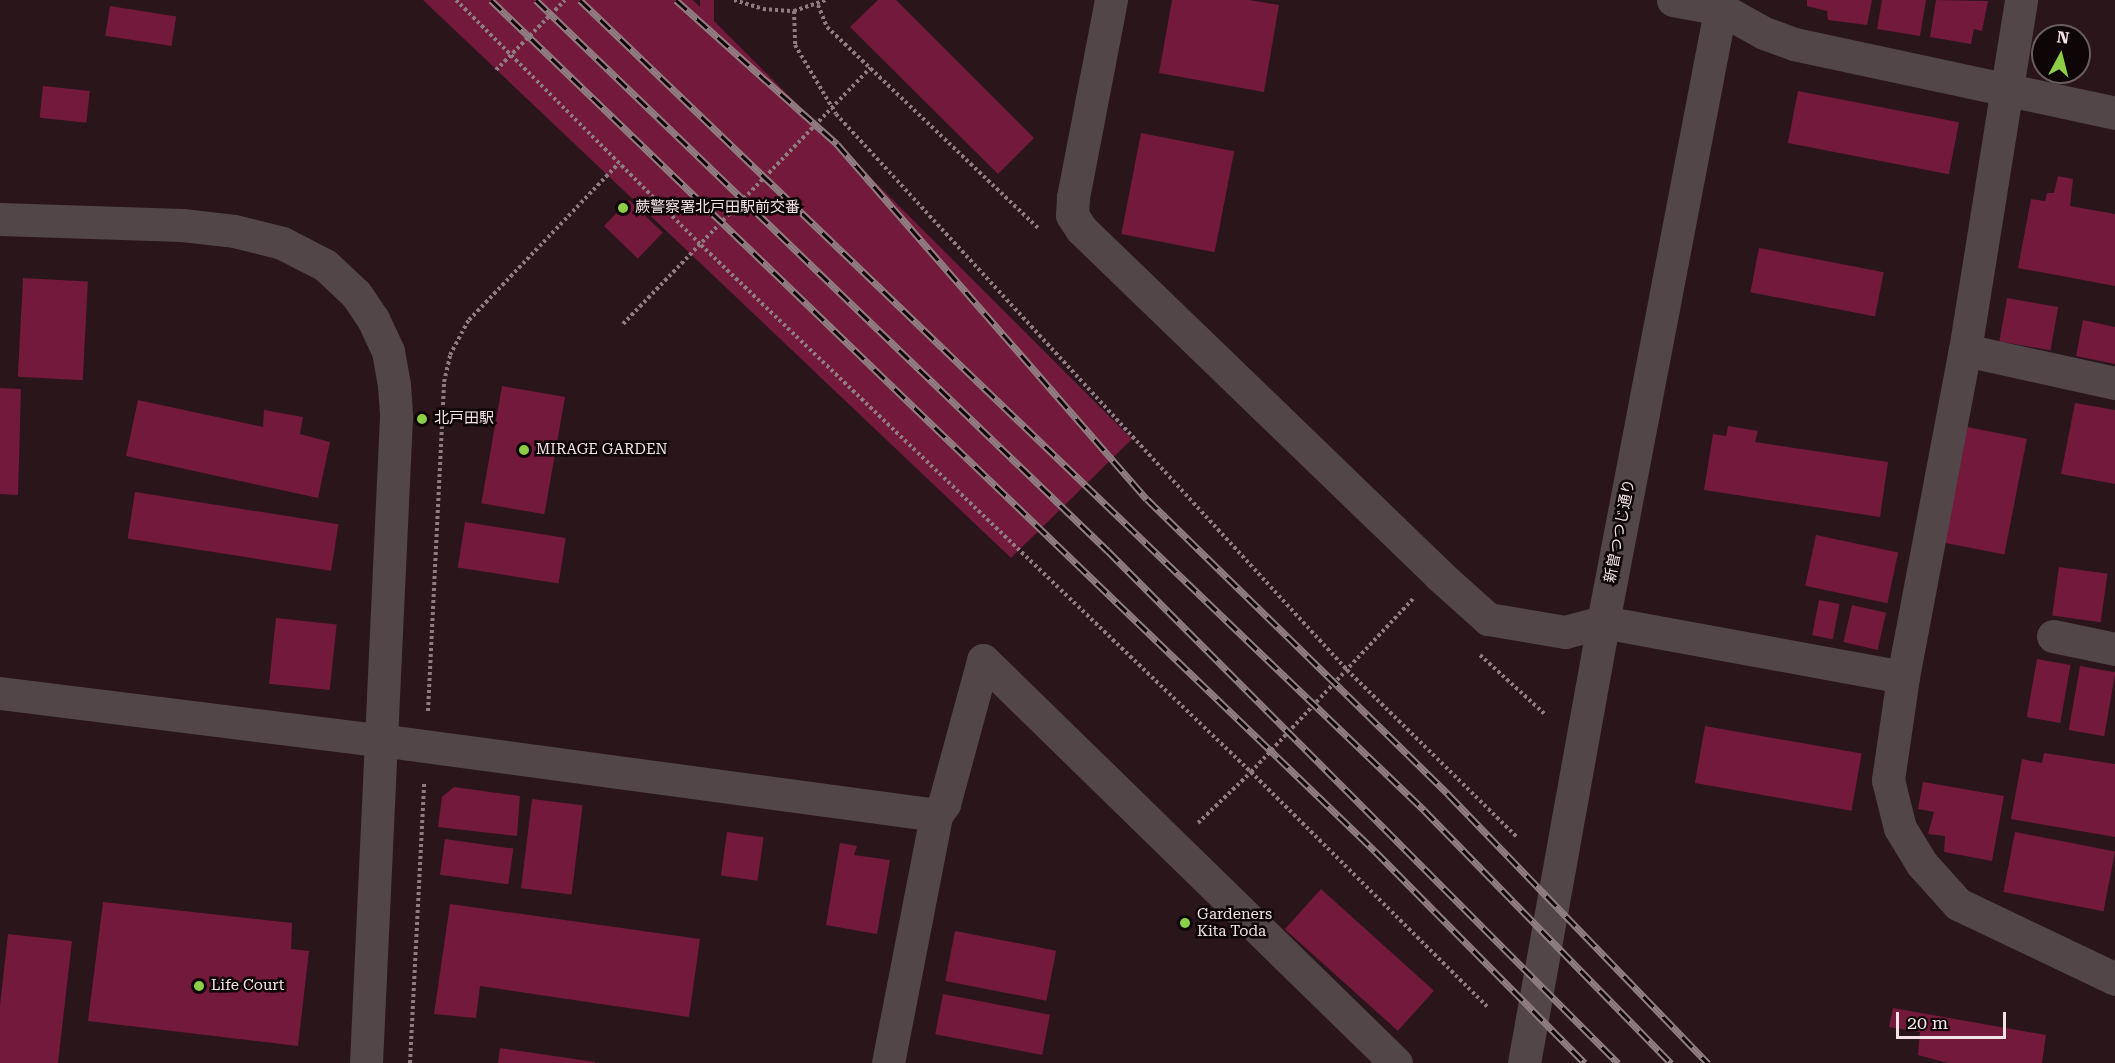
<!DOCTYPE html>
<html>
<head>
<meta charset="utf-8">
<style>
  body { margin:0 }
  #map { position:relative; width:2115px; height:1063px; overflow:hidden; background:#2a151b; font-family:"Roboto Serif","Noto Sans JP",serif }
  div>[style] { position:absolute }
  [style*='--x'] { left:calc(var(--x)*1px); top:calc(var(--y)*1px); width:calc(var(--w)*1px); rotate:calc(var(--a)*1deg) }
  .building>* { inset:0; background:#73193b; transform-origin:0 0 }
  .path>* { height:4px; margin-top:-2px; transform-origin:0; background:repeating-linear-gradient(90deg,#8e7c80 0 3px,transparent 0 6px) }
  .minor>* { height:33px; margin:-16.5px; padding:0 16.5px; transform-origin:16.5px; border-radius:16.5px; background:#524649 }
  .rail>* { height:7px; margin-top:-3.5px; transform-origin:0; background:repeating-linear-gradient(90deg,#0d0506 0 14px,#907e82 0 28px); box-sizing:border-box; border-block:2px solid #907e82 }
  .dots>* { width:16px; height:16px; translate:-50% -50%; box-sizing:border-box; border:3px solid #0d0506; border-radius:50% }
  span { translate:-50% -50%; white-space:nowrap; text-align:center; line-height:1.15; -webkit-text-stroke:5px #0d0506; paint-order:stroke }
  .poi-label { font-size:15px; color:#f2e2e5 }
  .left { translate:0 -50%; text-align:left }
  .street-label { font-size:15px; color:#f2e2e5 }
  .north { position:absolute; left:2031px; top:24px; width:60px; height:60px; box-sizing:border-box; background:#0d0506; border:2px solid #695d5f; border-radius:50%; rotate:7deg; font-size:16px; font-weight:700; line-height:24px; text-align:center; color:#f2e2e5 }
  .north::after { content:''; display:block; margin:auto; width:21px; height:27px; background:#8cce46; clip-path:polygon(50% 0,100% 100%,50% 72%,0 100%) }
  .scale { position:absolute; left:1896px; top:1012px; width:110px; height:27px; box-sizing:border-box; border:3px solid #f2e2e5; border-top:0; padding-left:8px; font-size:18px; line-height:21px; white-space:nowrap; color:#f2e2e5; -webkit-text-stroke:4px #0d0506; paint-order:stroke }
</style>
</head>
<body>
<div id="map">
  <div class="building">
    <i style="clip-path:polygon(423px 0,693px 0,1132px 439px,1011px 558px)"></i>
    <i style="left:700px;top:0;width:14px;height:147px"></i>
    <i style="clip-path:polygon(878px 0,896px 0,1034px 138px,998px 174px,850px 27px)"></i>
    <i style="clip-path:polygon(1172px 0,1249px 0,1279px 5px,1264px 92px,1159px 73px)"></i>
    <i style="clip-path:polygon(1807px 0,1872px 0,1867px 25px,1828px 20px,1827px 11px,1807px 6px)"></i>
    <i style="clip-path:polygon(1882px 0,1926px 0,1920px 36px,1877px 29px)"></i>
    <i style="clip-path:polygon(1936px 0,1988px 1px,1982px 31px,1974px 29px,1971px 44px,1930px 37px)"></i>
    <i style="left:110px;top:6px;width:67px;height:30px;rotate:9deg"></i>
    <i style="left:43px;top:86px;width:47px;height:32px;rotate:6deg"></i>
    <i style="left:1798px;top:91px;width:164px;height:53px;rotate:11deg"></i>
    <i style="left:1141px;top:133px;width:95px;height:103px;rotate:11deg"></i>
    <i style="clip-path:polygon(2058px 176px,2073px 179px,2070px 206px,2115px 214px,2115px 286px,2018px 268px,2031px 199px,2045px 201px,2047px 193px,2054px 193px)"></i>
    <i style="left:629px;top:200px;width:47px;height:36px;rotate:44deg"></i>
    <i style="left:1759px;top:248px;width:127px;height:45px;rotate:11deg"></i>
    <i style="left:23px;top:278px;width:65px;height:99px;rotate:3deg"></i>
    <i style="left:2007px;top:298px;width:52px;height:44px;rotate:10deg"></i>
    <i style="clip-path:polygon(2083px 320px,2115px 327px,2115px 364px,2076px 356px)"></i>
    <i style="left:502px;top:386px;width:64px;height:119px;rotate:10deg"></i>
    <i style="clip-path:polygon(0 388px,21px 389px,18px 495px,0 494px)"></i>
    <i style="clip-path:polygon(138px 400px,263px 427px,264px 410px,303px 417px,300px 434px,330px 442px,318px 498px,126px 456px)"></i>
    <i style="clip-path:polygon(2075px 403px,2115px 410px,2115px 484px,2061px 474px)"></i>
    <i style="clip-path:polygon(1728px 426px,1758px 431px,1755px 442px,1888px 462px,1880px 517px,1704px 490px,1713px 434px,1726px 436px)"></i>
    <i style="left:1967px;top:427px;width:61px;height:118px;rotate:11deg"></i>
    <i style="left:135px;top:492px;width:206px;height:47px;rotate:9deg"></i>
    <i style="left:465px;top:522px;width:102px;height:46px;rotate:9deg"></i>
    <i style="left:1816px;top:535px;width:84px;height:52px;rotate:12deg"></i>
    <i style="left:2059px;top:567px;width:49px;height:49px;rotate:8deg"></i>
    <i style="left:1819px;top:600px;width:21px;height:36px;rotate:11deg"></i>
    <i style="left:1852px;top:605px;width:35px;height:38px;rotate:13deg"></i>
    <i style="left:276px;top:618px;width:61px;height:66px;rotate:6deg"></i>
    <i style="left:2037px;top:659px;width:34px;height:59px;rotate:10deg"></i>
    <i style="left:2080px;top:666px;width:36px;height:65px;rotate:10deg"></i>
    <i style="left:1705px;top:726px;width:159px;height:58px;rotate:10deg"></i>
    <i style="clip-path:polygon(2044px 753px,2115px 764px,2115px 837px,2011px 819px,2022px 759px,2042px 763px)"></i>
    <i style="clip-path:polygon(1923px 782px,2004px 796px,1992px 861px,1944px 852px,1945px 836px,1928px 834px,1934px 812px,1918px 809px)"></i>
    <i style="clip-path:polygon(454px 787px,520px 796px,517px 836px,438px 827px,442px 797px)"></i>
    <i style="left:532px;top:799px;width:51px;height:90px;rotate:7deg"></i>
    <i style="left:727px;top:832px;width:37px;height:44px;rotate:8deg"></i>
    <i style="left:2015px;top:832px;width:102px;height:61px;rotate:11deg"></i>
    <i style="left:445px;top:839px;width:69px;height:36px;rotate:8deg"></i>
    <i style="clip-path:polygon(840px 843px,857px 846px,854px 855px,890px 860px,877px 934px,826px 925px)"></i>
    <i style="left:1321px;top:889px;width:152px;height:54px;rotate:42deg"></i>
    <i style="clip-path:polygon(103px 902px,292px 923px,291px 949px,309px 951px,298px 1046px,88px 1021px)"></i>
    <i style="clip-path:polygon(450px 904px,700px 939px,689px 1017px,480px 986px,476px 1018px,434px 1014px)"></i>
    <i style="left:955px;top:931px;width:103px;height:51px;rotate:11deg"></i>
    <i style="clip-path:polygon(8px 934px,72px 941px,58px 1063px,0 1063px,0 1005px)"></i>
    <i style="left:943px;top:994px;width:109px;height:41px;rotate:11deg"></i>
    <i style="clip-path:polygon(1893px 1008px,2046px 1035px,2042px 1063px,1948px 1063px,1918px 1055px,1920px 1032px,1889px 1027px)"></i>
    <i style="clip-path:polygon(500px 1048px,595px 1062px,595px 1063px,498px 1063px)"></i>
  </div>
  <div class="path">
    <i style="--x:456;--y:0;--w:346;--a:45"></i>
    <i style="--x:701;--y:245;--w:762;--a:43.78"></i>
    <i style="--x:1251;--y:772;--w:335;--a:44.8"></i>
    <i style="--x:734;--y:0;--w:30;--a:17"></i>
    <i style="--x:763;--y:9;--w:31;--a:4"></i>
    <i style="--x:794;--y:11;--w:34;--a:-19"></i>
    <i style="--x:818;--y:5;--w:24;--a:68"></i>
    <i style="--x:827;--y:27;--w:293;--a:43.6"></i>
    <i style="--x:794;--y:11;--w:34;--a:88"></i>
    <i style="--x:795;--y:45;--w:80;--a:59.3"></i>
    <i style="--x:836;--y:114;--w:755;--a:47.41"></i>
    <i style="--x:1347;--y:670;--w:238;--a:44.5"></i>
    <i style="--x:496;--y:70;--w:98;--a:-45.4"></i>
    <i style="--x:623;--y:324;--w:356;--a:-46"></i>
    <i style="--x:1480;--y:655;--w:89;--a:42.3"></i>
    <i style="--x:428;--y:711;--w:329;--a:-87.2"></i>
    <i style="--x:444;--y:382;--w:28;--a:-77"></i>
    <i style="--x:450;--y:355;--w:40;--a:-62"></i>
    <i style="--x:469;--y:320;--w:217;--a:-46.3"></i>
    <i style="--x:1198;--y:823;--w:74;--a:-43.9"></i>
    <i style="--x:1251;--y:772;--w:237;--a:-46.9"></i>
    <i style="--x:410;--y:1063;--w:281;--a:-87.1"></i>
  </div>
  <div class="minor">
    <i style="--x:1111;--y:0;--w:201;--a:100.9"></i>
    <i style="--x:1073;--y:197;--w:18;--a:93"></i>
    <i style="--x:1072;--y:215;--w:17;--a:57"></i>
    <i style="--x:1081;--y:229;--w:498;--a:44"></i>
    <i style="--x:1439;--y:575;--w:66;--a:41.9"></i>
    <i style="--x:1488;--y:619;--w:78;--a:9.6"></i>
    <i style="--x:1565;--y:632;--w:39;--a:-15"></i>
    <i style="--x:1603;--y:622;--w:305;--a:10.4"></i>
    <i style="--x:1903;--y:677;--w:104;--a:98.3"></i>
    <i style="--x:1888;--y:780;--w:49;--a:76"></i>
    <i style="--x:1900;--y:828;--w:42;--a:58.6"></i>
    <i style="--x:1922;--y:864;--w:54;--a:48"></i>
    <i style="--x:1958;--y:904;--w:174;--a:25.5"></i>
    <i style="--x:1673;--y:0;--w:49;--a:10.6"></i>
    <i style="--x:1721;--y:9;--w:49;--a:29.2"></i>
    <i style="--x:1764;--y:33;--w:32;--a:20"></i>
    <i style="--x:1794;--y:44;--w:328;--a:12.1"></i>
    <i style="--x:0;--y:219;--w:182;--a:1.9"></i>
    <i style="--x:182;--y:225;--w:52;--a:6.6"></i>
    <i style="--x:234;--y:231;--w:49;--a:14"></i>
    <i style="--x:282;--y:243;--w:48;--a:27.1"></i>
    <i style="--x:325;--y:265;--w:42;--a:43.1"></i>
    <i style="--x:356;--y:294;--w:30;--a:56"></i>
    <i style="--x:373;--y:319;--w:35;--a:65"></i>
    <i style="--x:388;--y:351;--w:35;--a:80"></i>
    <i style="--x:394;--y:385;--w:32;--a:86"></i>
    <i style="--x:396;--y:417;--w:647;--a:92.66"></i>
    <i style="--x:1965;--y:350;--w:154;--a:12.4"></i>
    <i style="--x:2053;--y:636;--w:63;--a:11.8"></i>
    <i style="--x:1903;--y:677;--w:333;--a:-79.3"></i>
    <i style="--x:1965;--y:350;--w:354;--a:-80.9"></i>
    <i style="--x:0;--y:693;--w:383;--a:7.1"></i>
    <i style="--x:380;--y:740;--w:561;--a:7.68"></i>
    <i style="--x:888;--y:1063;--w:253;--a:-79"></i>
    <i style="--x:936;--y:815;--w:14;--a:-54"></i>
    <i style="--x:944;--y:804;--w:149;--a:-74.8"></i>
    <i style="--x:983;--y:660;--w:577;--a:44.3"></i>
    <i style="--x:1524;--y:1063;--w:448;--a:-79.8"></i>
    <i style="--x:1603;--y:622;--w:633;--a:-79.17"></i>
  </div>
  <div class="rail">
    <i style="--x:491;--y:0;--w:1227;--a:43.91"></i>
    <i style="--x:1375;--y:851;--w:298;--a:45.3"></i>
    <i style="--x:536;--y:0;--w:794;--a:43.93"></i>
    <i style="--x:1108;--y:551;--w:723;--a:45.11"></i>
    <i style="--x:580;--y:0;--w:1170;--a:43.82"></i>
    <i style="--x:1424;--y:810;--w:354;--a:45.7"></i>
    <i style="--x:676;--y:0;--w:216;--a:41.8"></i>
    <i style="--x:837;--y:144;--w:471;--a:48.9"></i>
    <i style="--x:1147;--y:499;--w:423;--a:44.4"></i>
    <i style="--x:1449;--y:795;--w:373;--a:46"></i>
  </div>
  <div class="dots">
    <i style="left:623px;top:208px;background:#8cce46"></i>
    <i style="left:422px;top:419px;background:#8cce46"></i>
    <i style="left:524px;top:450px;background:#8cce46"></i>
    <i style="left:1185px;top:923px;background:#8cce46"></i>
    <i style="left:199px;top:986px;background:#8cce46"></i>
  </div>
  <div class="poi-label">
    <span class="left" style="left:635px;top:208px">蕨警察署北戸田駅前交番</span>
    <span class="left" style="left:434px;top:419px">北戸田駅</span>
    <span class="left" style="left:536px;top:450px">MIRAGE GARDEN</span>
    <span class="left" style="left:1197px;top:923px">Gardeners<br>Kita Toda</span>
    <span class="left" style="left:211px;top:986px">Life Court</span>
  </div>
  <div class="street-label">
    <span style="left:1620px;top:531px;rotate:-79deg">新曽つつじ通り</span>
  </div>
  <div class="north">N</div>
  <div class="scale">20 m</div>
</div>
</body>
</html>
